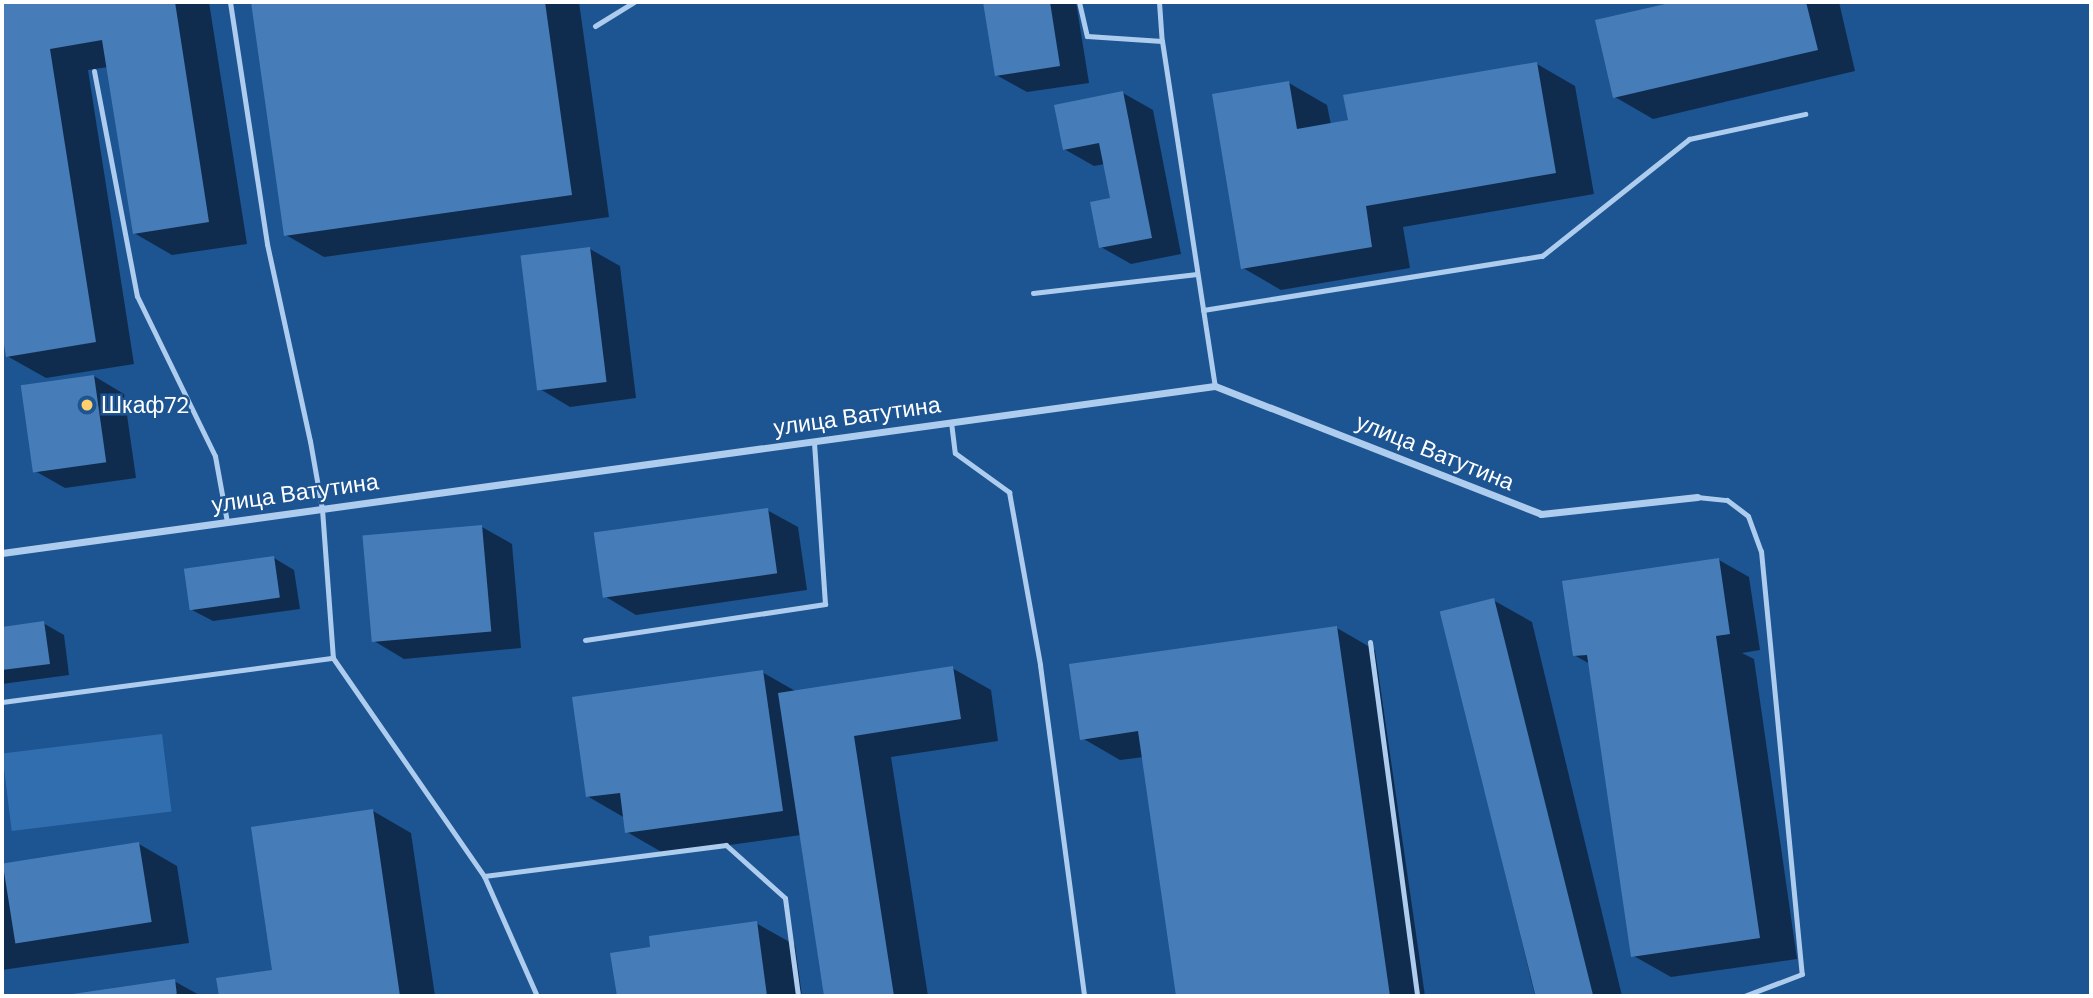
<!DOCTYPE html>
<html>
<head>
<meta charset="utf-8">
<style>
  body { margin:0 }
  #map { position:relative; width:2093px; height:998px; overflow:hidden; background:#1d5492; font-family:"DM Sans",sans-serif }
  div>[style] { position:absolute }
  [style*='--x'] { left:calc(var(--x)*1px); top:calc(var(--y)*1px); width:calc(var(--w)*1px); rotate:calc(var(--a)*1deg) }
  .green>* { inset:0; background:#316eb0; transform-origin:0 0 }
  .shadow>* { inset:0; background:#0007 }
  .building>* { inset:0; background:#467db9; transform-origin:0 0 }
  .lane>* { height:5px; margin:-2.5px; padding:0 2.5px; transform-origin:2.5px; border-radius:2.5px; background:#aecdee }
  .street>* { height:7px; margin:-3.5px; padding:0 3.5px; transform-origin:3.5px; border-radius:3.5px; background:#aecdee }
  .dots>* { width:19px; height:19px; translate:-50% -50%; box-sizing:border-box; border:4px solid #1d5492; border-radius:50% }
  span { translate:-50% -50%; white-space:nowrap; text-align:center; line-height:1.15; -webkit-text-stroke:5px #1d5492; paint-order:stroke }
  .poi-label { font-size:23px; color:#fff }
  .left { translate:0 -50%; text-align:left }
  .street-label { font-size:23px; color:#fff }
  .frame { position:absolute; inset:0; border:4px solid #fff; pointer-events:none }
</style>
</head>
<body>
<div id="map">
  <div class="green">
    <i style="left:162px;top:734px;width:78px;height:161px;rotate:83deg"></i>
  </div>
  <div class="shadow">
    <i style="clip-path:polygon(2px 2px,209px 2px,247px 244px,172px 255px,134px 233px,108px 67px,88px 70px,134px 364px,46px 378px,7px 356px,2px 321px)"></i>
    <i style="clip-path:polygon(253px 2px,579px 2px,609px 217px,324px 257px,286px 235px)"></i>
    <i style="clip-path:polygon(985px 2px,1076px 2px,1089px 83px,1027px 92px,996px 75px)"></i>
    <i style="clip-path:polygon(1682px 2px,1839px 2px,1855px 71px,1653px 119px,1615px 97px,1597px 21px)"></i>
    <i style="clip-path:polygon(1537px 64px,1575px 86px,1594px 194px,1403px 227px,1410px 268px,1281px 290px,1243px 268px,1289px 83px,1327px 105px,1331px 125px)"></i>
    <i style="clip-path:polygon(1123px 93px,1153px 110px,1181px 254px,1131px 264px,1101px 247px,1112px 200px,1105px 164px,1094px 166px,1064px 149px)"></i>
    <i style="clip-path:polygon(590px 249px,620px 266px,636px 398px,570px 407px,540px 389px)"></i>
    <i style="clip-path:polygon(94px 376px,124px 394px,136px 478px,65px 488px,35px 471px)"></i>
    <i style="clip-path:polygon(767px 510px,798px 527px,807px 590px,636px 615px,606px 597px)"></i>
    <i style="clip-path:polygon(482px 527px,512px 544px,521px 648px,404px 659px,374px 641px)"></i>
    <i style="clip-path:polygon(274px 558px,294px 570px,300px 609px,213px 621px,192px 610px)"></i>
    <i style="clip-path:polygon(1719px 560px,1749px 577px,1760px 650px,1742px 653px,1754px 659px,1797px 959px,1671px 977px,1632px 955px,1590px 664px,1574px 655px)"></i>
    <i style="clip-path:polygon(1493px 600px,1532px 622px,1622px 996px,1535px 996px,1442px 612px)"></i>
    <i style="clip-path:polygon(43px 623px,64px 635px,69px 675px,2px 684px,2px 628px)"></i>
    <i style="clip-path:polygon(1337px 628px,1375px 650px,1425px 996px,1178px 996px,1144px 757px,1120px 760px,1082px 738px)"></i>
    <i style="clip-path:polygon(952px 668px,991px 690px,998px 741px,891px 757px,928px 996px,826px 996px,801px 835px,665px 854px,627px 832px,625px 818px,587px 796px,762px 672px,797px 692px)"></i>
    <i style="clip-path:polygon(373px 811px,411px 833px,435px 996px,220px 996px,218px 980px,274px 971px)"></i>
    <i style="clip-path:polygon(139px 844px,177px 866px,189px 943px,2px 970px,2px 864px)"></i>
    <i style="clip-path:polygon(756px 923px,795px 945px,802px 996px,618px 996px,612px 955px,650px 949px)"></i>
    <i style="clip-path:polygon(174px 981px,201px 996px,67px 996px)"></i>
  </div>
  <div class="building">
    <i style="clip-path:polygon(2px 2px,175px 2px,209px 222px,133px 234px,102px 40px,50px 49px,96px 342px,6px 357px,2px 332px)"></i>
    <i style="clip-path:polygon(251px 2px,545px 2px,572px 195px,284px 236px)"></i>
    <i style="clip-path:polygon(983px 2px,1050px 2px,1060px 66px,995px 76px)"></i>
    <i style="clip-path:polygon(1674px 2px,1806px 2px,1818px 50px,1613px 98px,1595px 20px)"></i>
    <i style="clip-path:polygon(1537px 62px,1556px 173px,1366px 206px,1372px 247px,1241px 269px,1212px 94px,1289px 81px,1297px 129px,1348px 120px,1343px 95px)"></i>
    <i style="clip-path:polygon(1123px 91px,1152px 238px,1099px 248px,1090px 202px,1110px 198px,1099px 143px,1063px 150px,1054px 105px)"></i>
    <i style="left:590px;top:247px;width:136px;height:70px;rotate:83deg"></i>
    <i style="left:94px;top:375px;width:88px;height:74px;rotate:82deg"></i>
    <i style="left:768px;top:508px;width:66px;height:176px;rotate:82deg"></i>
    <i style="left:482px;top:525px;width:107px;height:120px;rotate:85deg"></i>
    <i style="left:274px;top:556px;width:42px;height:91px;rotate:82deg"></i>
    <i style="clip-path:polygon(1719px 558px,1730px 634px,1716px 636px,1760px 938px,1631px 957px,1587px 655px,1573px 656px,1562px 581px)"></i>
    <i style="left:1494px;top:598px;width:409px;height:56px;rotate:76deg"></i>
    <i style="clip-path:polygon(44px 621px,50px 664px,2px 670px,2px 627px)"></i>
    <i style="clip-path:polygon(1337px 626px,1390px 996px,1176px 996px,1138px 731px,1080px 740px,1069px 664px)"></i>
    <i style="clip-path:polygon(953px 666px,961px 719px,854px 736px,894px 996px,824px 996px,778px 693px)"></i>
    <i style="clip-path:polygon(763px 670px,783px 811px,625px 833px,620px 793px,586px 797px,572px 697px)"></i>
    <i style="clip-path:polygon(373px 809px,400px 996px,219px 996px,216px 978px,272px 970px,251px 827px)"></i>
    <i style="left:139px;top:842px;width:81px;height:138px;rotate:81deg"></i>
    <i style="clip-path:polygon(757px 921px,767px 996px,617px 996px,610px 953px,650px 947px,649px 936px)"></i>
    <i style="clip-path:polygon(175px 979px,177px 996px,66px 996px,66px 995px)"></i>
  </div>
  <div class="lane">
    <i style="--x:230;--y:2;--w:245;--a:81.3"></i>
    <i style="--x:267;--y:244;--w:202;--a:77.7"></i>
    <i style="--x:310;--y:441;--w:69;--a:80"></i>
    <i style="--x:322;--y:509;--w:149;--a:85.8"></i>
    <i style="--x:333;--y:658;--w:265;--a:55.3"></i>
    <i style="--x:484;--y:876;--w:131;--a:66.2"></i>
    <i style="--x:1079;--y:2;--w:35;--a:77"></i>
    <i style="--x:1087;--y:36;--w:75;--a:3.8"></i>
    <i style="--x:1162;--y:41;--w:349;--a:81.3"></i>
    <i style="--x:1159;--y:2;--w:39;--a:86"></i>
    <i style="--x:595;--y:26;--w:46;--a:-31.6"></i>
    <i style="--x:94;--y:71;--w:229;--a:79.2"></i>
    <i style="--x:137;--y:296;--w:178;--a:64"></i>
    <i style="--x:215;--y:456;--w:67;--a:79.7"></i>
    <i style="--x:1033;--y:293;--w:165;--a:-6.6"></i>
    <i style="--x:1203;--y:310;--w:343;--a:-9.1"></i>
    <i style="--x:1542;--y:256;--w:188;--a:-38.5"></i>
    <i style="--x:1689;--y:139;--w:119;--a:-12.2"></i>
    <i style="--x:951;--y:422;--w:31;--a:83"></i>
    <i style="--x:955;--y:453;--w:67;--a:35.8"></i>
    <i style="--x:1009;--y:492;--w:176;--a:79.8"></i>
    <i style="--x:1040;--y:665;--w:334;--a:82.4"></i>
    <i style="--x:1697;--y:497;--w:30;--a:6"></i>
    <i style="--x:1727;--y:500;--w:26;--a:37"></i>
    <i style="--x:1748;--y:516;--w:37;--a:70"></i>
    <i style="--x:1761;--y:551;--w:425;--a:84.5"></i>
    <i style="--x:1802;--y:974;--w:62;--a:159.2"></i>
    <i style="--x:585;--y:640;--w:243;--a:-8.5"></i>
    <i style="--x:825;--y:604;--w:163;--a:-93.9"></i>
    <i style="--x:1370;--y:642;--w:357;--a:82.4"></i>
    <i style="--x:2;--y:702;--w:334;--a:-7.6"></i>
    <i style="--x:484;--y:876;--w:244;--a:-7.3"></i>
    <i style="--x:726;--y:845;--w:79;--a:41.9"></i>
    <i style="--x:785;--y:898;--w:99;--a:82.4"></i>
  </div>
  <div class="street">
    <i style="--x:2;--y:553;--w:1224;--a:-7.84"></i>
    <i style="--x:1215;--y:386;--w:350;--a:21.4"></i>
    <i style="--x:1541;--y:514;--w:157;--a:-6.2"></i>
  </div>
  <div class="dots">
    <i style="left:87px;top:405px;background:#fdcf6d"></i>
  </div>
  <div class="poi-label">
    <span class="left" style="left:101px;top:405px">Шкаф72</span>
  </div>
  <div class="street-label">
    <span style="left:857px;top:416px;rotate:-8deg">улица Ватутина</span>
    <span style="left:1435px;top:452px;rotate:22deg">улица Ватутина</span>
    <span style="left:295px;top:493px;rotate:-8deg">улица Ватутина</span>
  </div>
  <div class="frame"></div>
</div>
</body>
</html>
